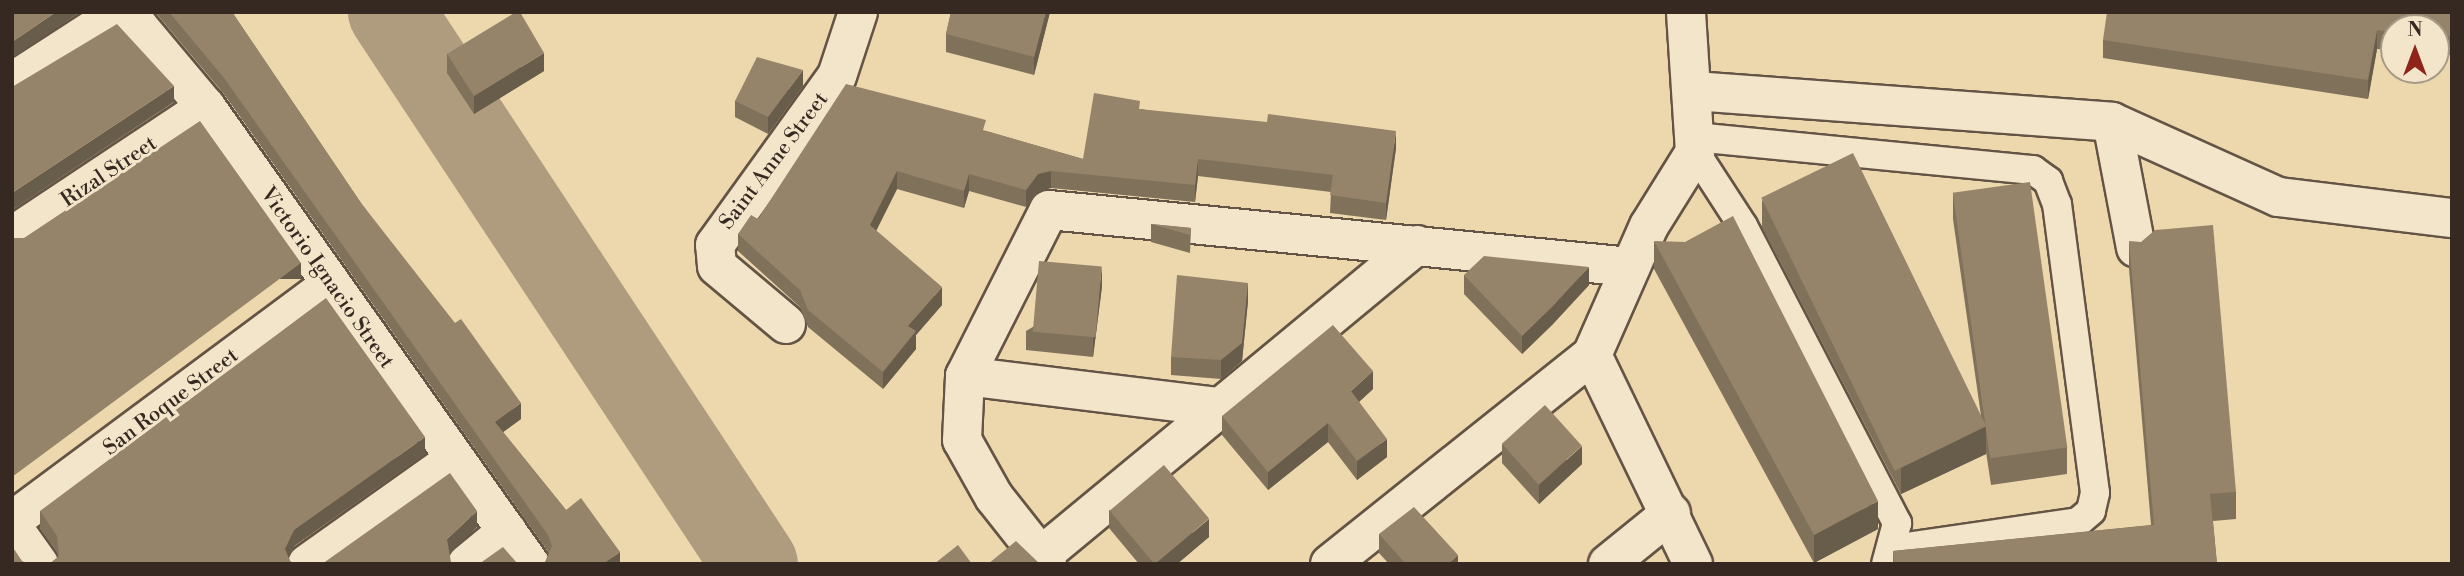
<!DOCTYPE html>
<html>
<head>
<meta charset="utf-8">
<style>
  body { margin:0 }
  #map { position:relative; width:2464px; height:576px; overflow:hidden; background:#edd7ad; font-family:"Libre Bodoni",serif }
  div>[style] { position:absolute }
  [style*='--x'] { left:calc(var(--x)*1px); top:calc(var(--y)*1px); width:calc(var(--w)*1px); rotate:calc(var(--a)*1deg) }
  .river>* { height:86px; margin:-43px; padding:0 43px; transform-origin:43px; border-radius:43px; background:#af9c7e }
  .roads { filter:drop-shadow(2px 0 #645445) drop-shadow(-2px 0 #645445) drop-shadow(0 2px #645445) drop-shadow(0 -2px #645445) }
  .lane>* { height:28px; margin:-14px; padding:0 14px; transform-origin:14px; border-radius:14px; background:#f3e5ca }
  .street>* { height:38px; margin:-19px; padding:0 19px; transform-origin:19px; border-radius:19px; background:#f3e5ca }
  .wall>* { inset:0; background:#80715b }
  .shaded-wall>* { inset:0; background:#685c4a; transform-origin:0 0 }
  .building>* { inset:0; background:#95836a; transform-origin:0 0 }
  span { translate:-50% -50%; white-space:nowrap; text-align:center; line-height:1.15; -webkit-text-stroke:6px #f3e5ca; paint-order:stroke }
  .street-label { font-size:21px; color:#362922 }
  .frame { position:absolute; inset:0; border:14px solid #362922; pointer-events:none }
  .north { position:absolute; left:2380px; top:14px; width:70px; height:70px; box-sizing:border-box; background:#f3e5ca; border:2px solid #a79a87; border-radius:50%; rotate:0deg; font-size:19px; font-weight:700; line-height:28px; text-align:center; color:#362922 }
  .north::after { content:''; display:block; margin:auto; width:24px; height:32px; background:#8f2418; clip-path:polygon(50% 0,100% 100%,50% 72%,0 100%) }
</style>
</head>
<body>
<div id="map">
  <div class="river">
    <i style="--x:391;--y:12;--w:661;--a:56.6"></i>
  </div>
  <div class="roads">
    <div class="lane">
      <i style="--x:1695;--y:137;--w:340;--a:5.6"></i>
      <i style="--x:2033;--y:170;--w:19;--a:36"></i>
      <i style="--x:2048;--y:181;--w:25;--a:69"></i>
      <i style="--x:2057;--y:204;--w:291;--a:82.5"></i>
      <i style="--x:2095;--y:493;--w:18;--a:103"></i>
      <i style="--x:2091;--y:511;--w:17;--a:140"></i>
      <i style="--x:2078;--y:522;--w:186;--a:171.7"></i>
      <i style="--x:1695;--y:152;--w:88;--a:57"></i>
      <i style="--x:1743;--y:226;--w:335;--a:62.6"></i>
      <i style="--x:1897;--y:523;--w:42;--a:105"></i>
    </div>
    <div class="street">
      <i style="--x:107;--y:12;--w:34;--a:24"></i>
      <i style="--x:138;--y:26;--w:106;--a:50"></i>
      <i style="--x:206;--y:107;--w:560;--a:54.66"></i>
      <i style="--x:12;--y:82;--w:118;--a:-32.9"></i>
      <i style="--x:1694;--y:91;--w:419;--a:4.2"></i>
      <i style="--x:2112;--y:122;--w:182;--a:24.3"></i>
      <i style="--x:2278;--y:197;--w:175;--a:6.9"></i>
      <i style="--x:2112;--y:122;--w:128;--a:79.2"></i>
      <i style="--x:12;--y:236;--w:233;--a:-33.6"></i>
      <i style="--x:786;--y:324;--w:90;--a:-140"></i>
      <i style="--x:717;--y:266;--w:21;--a:-95"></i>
      <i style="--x:715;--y:245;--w:208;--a:-54.2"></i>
      <i style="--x:837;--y:76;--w:67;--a:-71.8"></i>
      <i style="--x:1592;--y:355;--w:232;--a:64.2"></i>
      <i style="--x:965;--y:376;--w:264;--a:7"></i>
      <i style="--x:12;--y:521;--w:397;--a:-36.6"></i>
      <i style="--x:12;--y:526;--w:47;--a:54.6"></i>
      <i style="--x:1041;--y:556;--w:488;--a:-39.6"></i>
      <i style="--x:307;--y:564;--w:181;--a:-35.4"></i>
      <i style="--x:467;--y:564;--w:52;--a:-39.5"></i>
      <i style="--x:1047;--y:564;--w:85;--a:-128.3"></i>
      <i style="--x:994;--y:497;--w:65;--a:-119.3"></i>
      <i style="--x:962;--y:440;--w:64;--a:-87.3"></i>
      <i style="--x:965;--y:376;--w:186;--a:-63.2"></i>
      <i style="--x:1049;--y:210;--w:584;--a:5.6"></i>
      <i style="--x:1330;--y:564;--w:335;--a:-38.6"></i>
      <i style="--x:1592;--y:355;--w:141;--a:-66.2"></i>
      <i style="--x:1649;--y:226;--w:87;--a:-58.1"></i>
      <i style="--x:1695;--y:152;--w:140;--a:-93.7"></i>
      <i style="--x:1608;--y:564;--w:81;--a:-39"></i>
    </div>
  </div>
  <div class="wall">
    <i style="clip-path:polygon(155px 12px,232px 12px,361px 203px,521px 419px,503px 432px,566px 510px,620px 564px,549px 553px,224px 94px)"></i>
    <i style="clip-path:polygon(951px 12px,1050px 12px,1034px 75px,946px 52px,946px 34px)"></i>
    <i style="clip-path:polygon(2452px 12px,2452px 55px,2436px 54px,2436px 28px,2394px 28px,2394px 50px,2377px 49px,2368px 99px,2103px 58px,2103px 40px)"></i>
    <i style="clip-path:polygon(447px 54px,544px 71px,474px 114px,447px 73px)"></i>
    <i style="clip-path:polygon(803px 86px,768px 134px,735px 117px,735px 101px)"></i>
    <i style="clip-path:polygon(1140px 109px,1396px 148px,1386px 220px,1330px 213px,1331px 192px,1198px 176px,1195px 202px,1051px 188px,1038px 191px,1026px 207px,969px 191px,964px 208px,897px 189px,876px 231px,942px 305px,916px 335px,916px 349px,883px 389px,808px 327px,800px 307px,738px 251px,738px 234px,758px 219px,986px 131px,1083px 159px)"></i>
    <i style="clip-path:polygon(1953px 192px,2067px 447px,2067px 474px,1991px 485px,1986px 452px,1986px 454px,1901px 494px,1762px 227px,1762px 200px,1981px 416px,1953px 219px)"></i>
    <i style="clip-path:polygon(1151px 224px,1191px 228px,1190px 253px,1151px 242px)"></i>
    <i style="clip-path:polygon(1654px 241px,1878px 529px,1814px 563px,1654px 269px)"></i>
    <i style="clip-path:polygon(2129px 241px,2236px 492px,2236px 519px,2213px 521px,2217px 564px,1893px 564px,1893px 551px,2151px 525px,2129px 269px)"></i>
    <i style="clip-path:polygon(1464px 275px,1589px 285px,1552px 325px,1522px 354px,1464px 294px)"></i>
    <i style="clip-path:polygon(1102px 286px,1093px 357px,1026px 350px,1026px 331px)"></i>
    <i style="clip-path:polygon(1248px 301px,1242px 361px,1221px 379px,1171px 375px,1171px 357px)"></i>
    <i style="clip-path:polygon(1373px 389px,1359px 402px,1387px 457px,1357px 480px,1328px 442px,1268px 490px,1222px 435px,1222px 416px)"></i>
    <i style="clip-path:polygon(1502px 444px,1582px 464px,1539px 504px,1502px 463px)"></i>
    <i style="clip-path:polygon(425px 454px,294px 546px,289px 558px,290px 561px,58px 557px,57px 552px,40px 528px,40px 511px)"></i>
    <i style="clip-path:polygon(1109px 510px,1209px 537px,1177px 564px,1139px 564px,1109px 528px)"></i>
    <i style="clip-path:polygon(1379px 534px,1458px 564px,1389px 564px,1379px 553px)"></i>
  </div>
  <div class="shaded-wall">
    <i style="clip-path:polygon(56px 12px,80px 12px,12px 58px,12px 42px)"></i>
    <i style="clip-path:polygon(1046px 12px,1050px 12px,1034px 75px,1034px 57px)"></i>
    <i style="clip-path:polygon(2377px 30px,2377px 49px,2368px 99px,2368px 80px)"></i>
    <i style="clip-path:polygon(544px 53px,544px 71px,474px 114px,474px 96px)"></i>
    <i style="clip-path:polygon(803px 70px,803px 86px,768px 134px,768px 117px)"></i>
    <i style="clip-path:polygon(174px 86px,174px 102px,12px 210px,12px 193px)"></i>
    <i style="clip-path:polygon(1396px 131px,1396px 148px,1386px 220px,1386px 203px)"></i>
    <i style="clip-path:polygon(1198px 159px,1198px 176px,1195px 202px,1195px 185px)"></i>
    <i style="clip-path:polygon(897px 171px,897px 189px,870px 243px,870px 225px)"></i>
    <i style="clip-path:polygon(1051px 171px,1051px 188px,1038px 191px,1026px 207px,1026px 190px,1038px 174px)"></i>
    <i style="clip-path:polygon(969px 174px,969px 191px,964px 208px,964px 191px)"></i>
    <i style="left:301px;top:263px;width:16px;height:360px;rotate:90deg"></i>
    <i style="clip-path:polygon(1102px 267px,1102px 286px,1093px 357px,1093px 338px)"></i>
    <i style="clip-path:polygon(1589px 267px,1589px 285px,1552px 325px,1522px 354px,1522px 336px)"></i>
    <i style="clip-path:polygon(1248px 283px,1248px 301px,1242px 361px,1221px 379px,1221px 360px)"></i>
    <i style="clip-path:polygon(942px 287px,942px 305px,916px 335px,916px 349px,883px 389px,883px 372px,908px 326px)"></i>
    <i style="clip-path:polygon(1373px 371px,1373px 389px,1351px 409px,1351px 391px)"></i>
    <i style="clip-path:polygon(521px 403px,521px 419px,495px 438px,495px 422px)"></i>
    <i style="clip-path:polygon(1328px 423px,1328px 442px,1268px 490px,1268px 472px)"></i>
    <i style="clip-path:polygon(1986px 426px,1986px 454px,1901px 494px,1901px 467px)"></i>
    <i style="clip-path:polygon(425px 437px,425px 454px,294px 546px,286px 564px,285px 549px,294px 530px)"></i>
    <i style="clip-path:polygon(1387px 439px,1387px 457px,1357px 480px,1357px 461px)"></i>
    <i style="clip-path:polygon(1582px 446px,1582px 464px,1539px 504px,1539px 485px)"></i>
    <i style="clip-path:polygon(1878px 501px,1878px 529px,1814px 563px,1814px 535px)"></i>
    <i style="clip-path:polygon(477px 511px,477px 527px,447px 556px,447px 539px)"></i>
    <i style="clip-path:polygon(1209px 519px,1209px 537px,1177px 564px,1155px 564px)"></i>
    <i style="clip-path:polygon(620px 552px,620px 564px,603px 564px)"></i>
    <i style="clip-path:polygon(1458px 555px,1458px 564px,1448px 564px)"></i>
  </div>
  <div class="building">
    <i style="clip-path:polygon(12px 12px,56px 12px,12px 42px)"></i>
    <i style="clip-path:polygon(169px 12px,232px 12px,361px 203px,455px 323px,461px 319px,521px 403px,495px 422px,566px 510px,581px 498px,620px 552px,603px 564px,544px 564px,552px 546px,548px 535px,224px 78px)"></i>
    <i style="clip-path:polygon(516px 12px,520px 12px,544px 53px,474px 96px,447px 54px)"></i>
    <i style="clip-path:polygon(951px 12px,1046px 12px,1034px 57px,946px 34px)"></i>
    <i style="clip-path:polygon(2107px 12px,2452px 12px,2452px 37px,2436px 35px,2436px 28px,2394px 28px,2394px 32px,2377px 30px,2368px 80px,2103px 40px)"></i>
    <i style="clip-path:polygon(117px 24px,174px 86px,12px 193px,12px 87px)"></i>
    <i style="clip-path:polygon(757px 57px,803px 70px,768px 117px,735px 101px)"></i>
    <i style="clip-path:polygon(846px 84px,986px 120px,983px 130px,1083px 159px,1094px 93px,1140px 101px,1139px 109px,1267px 122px,1268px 114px,1396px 131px,1386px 203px,1330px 195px,1333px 175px,1198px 159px,1195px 185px,1051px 171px,1038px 174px,1026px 190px,969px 174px,964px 191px,897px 171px,870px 225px,942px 287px,908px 326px,916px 331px,883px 372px,808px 310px,800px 290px,738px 234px,751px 215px,758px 219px)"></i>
    <i style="clip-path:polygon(200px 121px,301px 263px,12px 477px,12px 238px,24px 238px)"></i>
    <i style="left:1853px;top:153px;width:304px;height:102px;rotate:64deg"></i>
    <i style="left:2030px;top:182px;width:268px;height:78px;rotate:82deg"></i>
    <i style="clip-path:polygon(1733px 216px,1878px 501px,1814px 535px,1654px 241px,1685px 242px)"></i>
    <i style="clip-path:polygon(1151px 224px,1191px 228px,1190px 235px)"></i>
    <i style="clip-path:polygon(2213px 225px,2236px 492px,2210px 494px,2217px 564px,1894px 564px,1893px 551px,2154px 525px,2129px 241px,2141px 242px,2155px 230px)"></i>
    <i style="clip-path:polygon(1484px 256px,1589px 267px,1552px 307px,1522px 336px,1464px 275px)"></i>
    <i style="left:1039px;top:261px;width:63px;height:71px;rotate:5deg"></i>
    <i style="clip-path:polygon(1177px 275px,1248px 283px,1242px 343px,1221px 360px,1171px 357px)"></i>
    <i style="clip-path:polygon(326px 298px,425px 437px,294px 530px,285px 549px,290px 561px,296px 564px,49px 564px,59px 556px,57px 536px,40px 511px)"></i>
    <i style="clip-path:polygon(1333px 325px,1373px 371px,1351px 391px,1387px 439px,1357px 461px,1328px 423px,1268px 472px,1222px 416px)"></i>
    <i style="left:1545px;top:405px;width:55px;height:58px;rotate:48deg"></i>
    <i style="left:1164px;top:465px;width:70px;height:71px;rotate:50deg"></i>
    <i style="clip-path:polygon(450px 473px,477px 511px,447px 539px,451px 562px,456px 564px,322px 564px)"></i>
    <i style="clip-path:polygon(1414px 507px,1458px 555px,1448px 564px,1406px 564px,1379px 534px)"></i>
    <i style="clip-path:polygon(1016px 541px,1040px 564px,988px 564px)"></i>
    <i style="clip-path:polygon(958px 545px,972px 564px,934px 564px)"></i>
    <i style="clip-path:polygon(12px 546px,22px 561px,29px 564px,12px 564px)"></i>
    <i style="clip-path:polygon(503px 547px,518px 564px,479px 564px)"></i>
  </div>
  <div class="street-label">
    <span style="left:774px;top:161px;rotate:-53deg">Saint Anne Street</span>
    <span style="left:109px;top:172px;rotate:-34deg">Rizal Street</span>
    <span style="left:327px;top:278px;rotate:55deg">Victorio Ignacio Street</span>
    <span style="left:171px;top:402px;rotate:-37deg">San Roque Street</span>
  </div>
  <div class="frame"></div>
  <div class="north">N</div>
</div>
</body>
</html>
